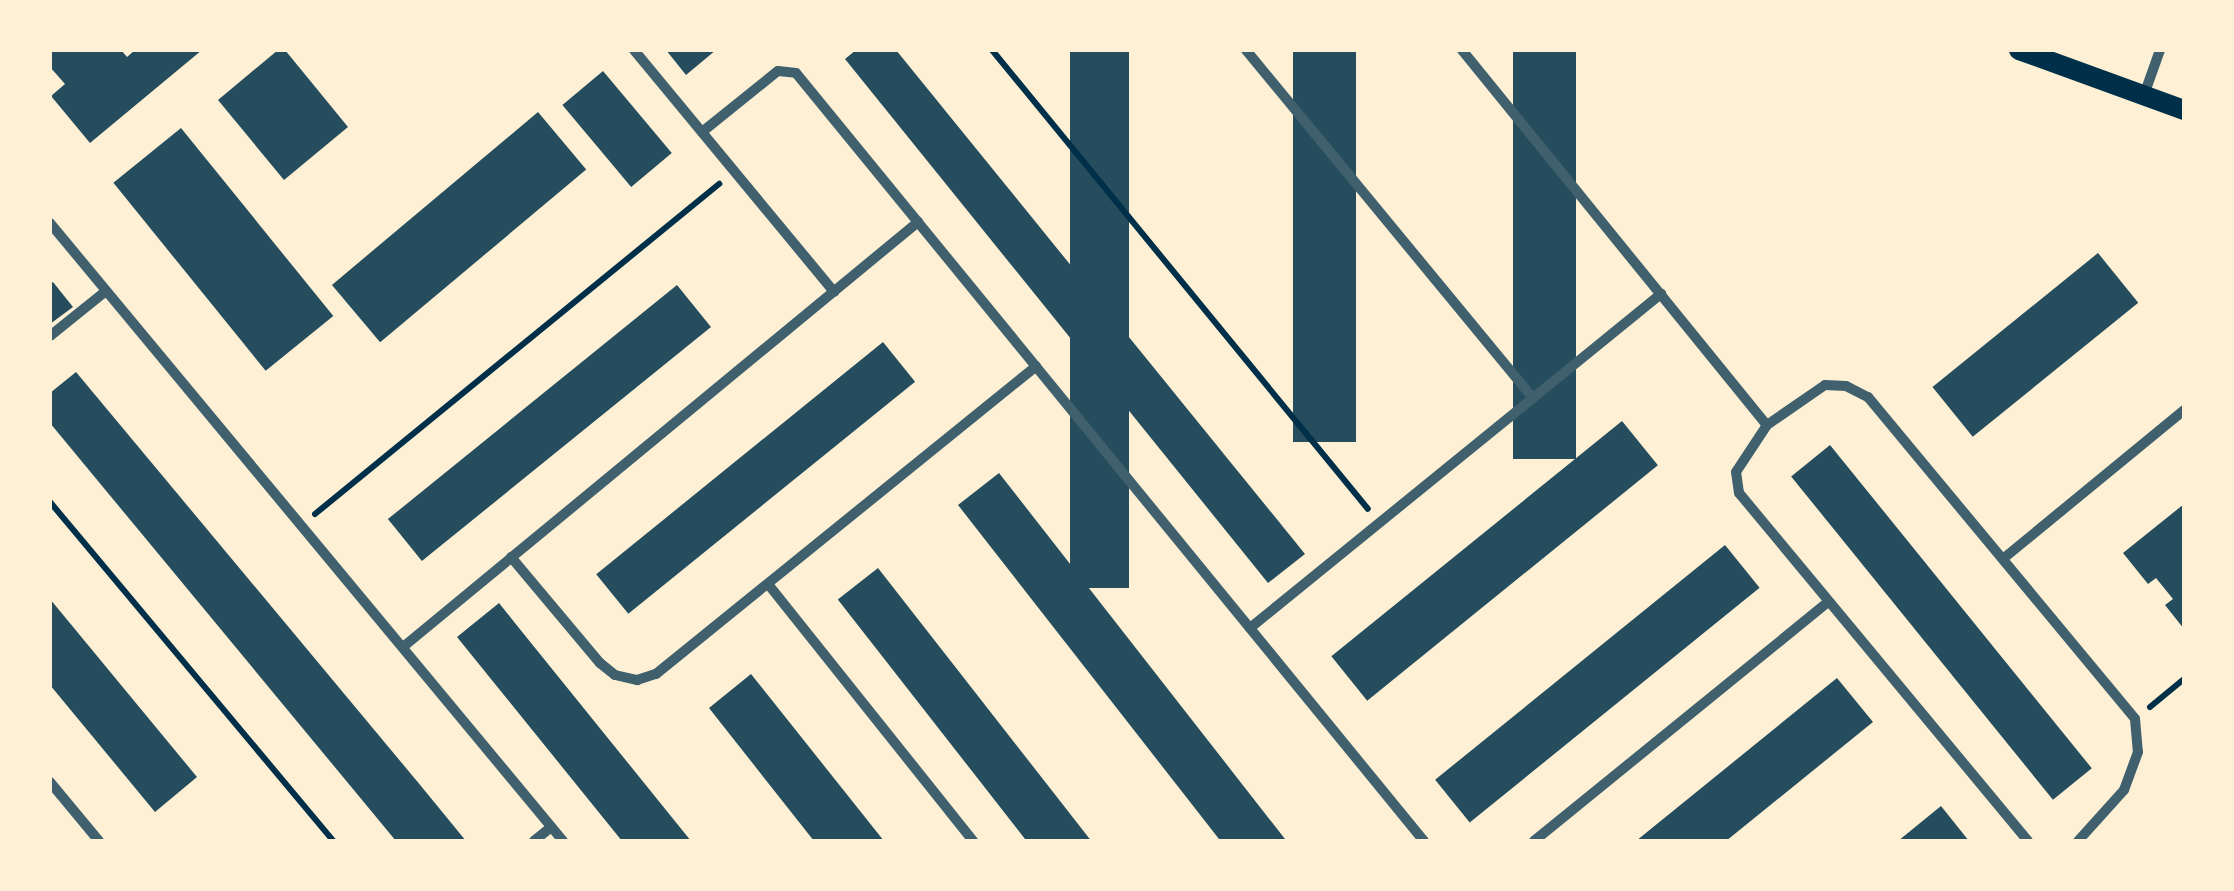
<!DOCTYPE html>
<html>
<head>
<meta charset="utf-8">
<style>
  body { margin:0 }
  #map { position:relative; width:2234px; height:891px; overflow:hidden; background:#fdf0d5; font-family:Ubuntu,sans-serif }
  div>[style] { position:absolute }
  [style*='--x'] { left:calc(var(--x)*1px); top:calc(var(--y)*1px); width:calc(var(--w)*1px); rotate:calc(var(--a)*1deg) }
  .building>* { inset:0; background:#264d5e; transform-origin:0 0 }
  .path>* { height:6px; margin:-3px; padding:0 3px; transform-origin:3px; border-radius:3px; background:#003049 }
  .minor>* { height:10px; margin:-5px; padding:0 5px; transform-origin:5px; border-radius:5px; background:#3f606c }
  .secondary>* { height:20px; margin:-10px; padding:0 10px; transform-origin:10px; border-radius:10px; background:#003049 }
  span { translate:-50% -50%; white-space:nowrap; text-align:center; line-height:1.15; -webkit-text-stroke:10px #fdf0d5; paint-order:stroke }
  .frame { position:absolute; inset:0; border:52px solid #fdf0d5; pointer-events:none }
</style>
</head>
<body>
<div id="map">
  <div class="building">
    <i style="clip-path:polygon(50px 50px,121px 50px,127px 57px,135px 50px,202px 50px,90px 143px,51px 96px,65px 84px,50px 67px)"></i>
    <i style="clip-path:polygon(278px 50px,285px 50px,348px 127px,284px 180px,218px 100px)"></i>
    <i style="clip-path:polygon(666px 50px,716px 50px,686px 75px)"></i>
    <i style="clip-path:polygon(856px 50px,896px 50px,1305px 554px,1268px 583px,845px 59px)"></i>
    <i style="left:1070px;top:50px;width:59px;height:538px"></i>
    <i style="left:1293px;top:50px;width:63px;height:392px"></i>
    <i style="left:1513px;top:50px;width:63px;height:409px"></i>
    <i style="left:603px;top:71px;width:107px;height:53px;rotate:50deg"></i>
    <i style="left:538px;top:112px;width:75px;height:269px;rotate:50deg"></i>
    <i style="left:181px;top:128px;width:242px;height:87px;rotate:51deg"></i>
    <i style="left:2098px;top:253px;width:64px;height:213px;rotate:51deg"></i>
    <i style="clip-path:polygon(53px 282px,73px 307px,50px 324px,50px 284px)"></i>
    <i style="left:677px;top:285px;width:54px;height:372px;rotate:51deg"></i>
    <i style="left:883px;top:342px;width:51px;height:369px;rotate:51deg"></i>
    <i style="clip-path:polygon(76px 372px,421px 786px,466px 841px,396px 841px,50px 423px,50px 393px)"></i>
    <i style="left:1622px;top:421px;width:57px;height:374px;rotate:51deg"></i>
    <i style="left:1830px;top:445px;width:416px;height:50px;rotate:51deg"></i>
    <i style="left:999px;top:473px;width:469px;height:52px;rotate:52deg"></i>
    <i style="clip-path:polygon(2184px 504px,2184px 629px,2165px 605px,2173px 599px,2156px 578px,2148px 584px,2123px 553px)"></i>
    <i style="left:1725px;top:545px;width:55px;height:373px;rotate:51deg"></i>
    <i style="left:878px;top:568px;width:349px;height:51px;rotate:52deg"></i>
    <i style="clip-path:polygon(50px 599px,197px 777px,155px 812px,50px 685px)"></i>
    <i style="clip-path:polygon(499px 603px,523px 633px,691px 841px,622px 841px,457px 637px)"></i>
    <i style="clip-path:polygon(751px 674px,884px 841px,814px 841px,709px 708px)"></i>
    <i style="clip-path:polygon(1837px 678px,1873px 722px,1726px 841px,1636px 841px)"></i>
    <i style="clip-path:polygon(1941px 806px,1969px 841px,1898px 841px)"></i>
  </div>
  <div class="path">
    <i style="--x:992;--y:50;--w:593;--a:50.68"></i>
    <i style="--x:50;--y:502;--w:442;--a:50.1"></i>
    <i style="--x:315;--y:514;--w:522;--a:-39.24"></i>
    <i style="--x:2150;--y:707;--w:44;--a:-39.5"></i>
  </div>
  <div class="minor">
    <i style="--x:634;--y:50;--w:314;--a:50.4"></i>
    <i style="--x:1246;--y:50;--w:451;--a:50.5"></i>
    <i style="--x:1462;--y:50;--w:483;--a:50.9"></i>
    <i style="--x:2144;--y:95;--w:48;--a:-70.4"></i>
    <i style="--x:702;--y:132;--w:97;--a:-38.8"></i>
    <i style="--x:778;--y:71;--w:18;--a:6"></i>
    <i style="--x:796;--y:73;--w:992;--a:50.73"></i>
    <i style="--x:50;--y:223;--w:803;--a:50.3"></i>
    <i style="--x:50;--y:336;--w:72;--a:-38.8"></i>
    <i style="--x:511;--y:557;--w:138;--a:50"></i>
    <i style="--x:600;--y:663;--w:19;--a:39"></i>
    <i style="--x:615;--y:675;--w:23;--a:13"></i>
    <i style="--x:637;--y:680;--w:20;--a:-18"></i>
    <i style="--x:656;--y:674;--w:489;--a:-39"></i>
    <i style="--x:2004;--y:558;--w:233;--a:-39.4"></i>
    <i style="--x:768;--y:584;--w:329;--a:51.4"></i>
    <i style="--x:1250;--y:628;--w:530;--a:-39.1"></i>
    <i style="--x:403;--y:647;--w:668;--a:-39.53"></i>
    <i style="--x:50;--y:782;--w:77;--a:50.3"></i>
    <i style="--x:534;--y:841;--w:22;--a:-39"></i>
    <i style="--x:1534;--y:841;--w:377;--a:-39.1"></i>
    <i style="--x:2028;--y:841;--w:452;--a:-129.7"></i>
    <i style="--x:1739;--y:493;--w:21;--a:-98"></i>
    <i style="--x:1736;--y:472;--w:56;--a:-56.6"></i>
    <i style="--x:1767;--y:425;--w:70;--a:-34.6"></i>
    <i style="--x:1825;--y:385;--w:21;--a:3"></i>
    <i style="--x:1846;--y:386;--w:25;--a:27"></i>
    <i style="--x:1868;--y:397;--w:418;--a:50.3"></i>
    <i style="--x:2135;--y:719;--w:33;--a:85"></i>
    <i style="--x:2138;--y:752;--w:40;--a:110.2"></i>
    <i style="--x:2124;--y:790;--w:69;--a:132"></i>
  </div>
  <div class="secondary">
    <i style="--x:2019;--y:50;--w:176;--a:20"></i>
  </div>
  <div class="frame"></div>
</div>
</body>
</html>
